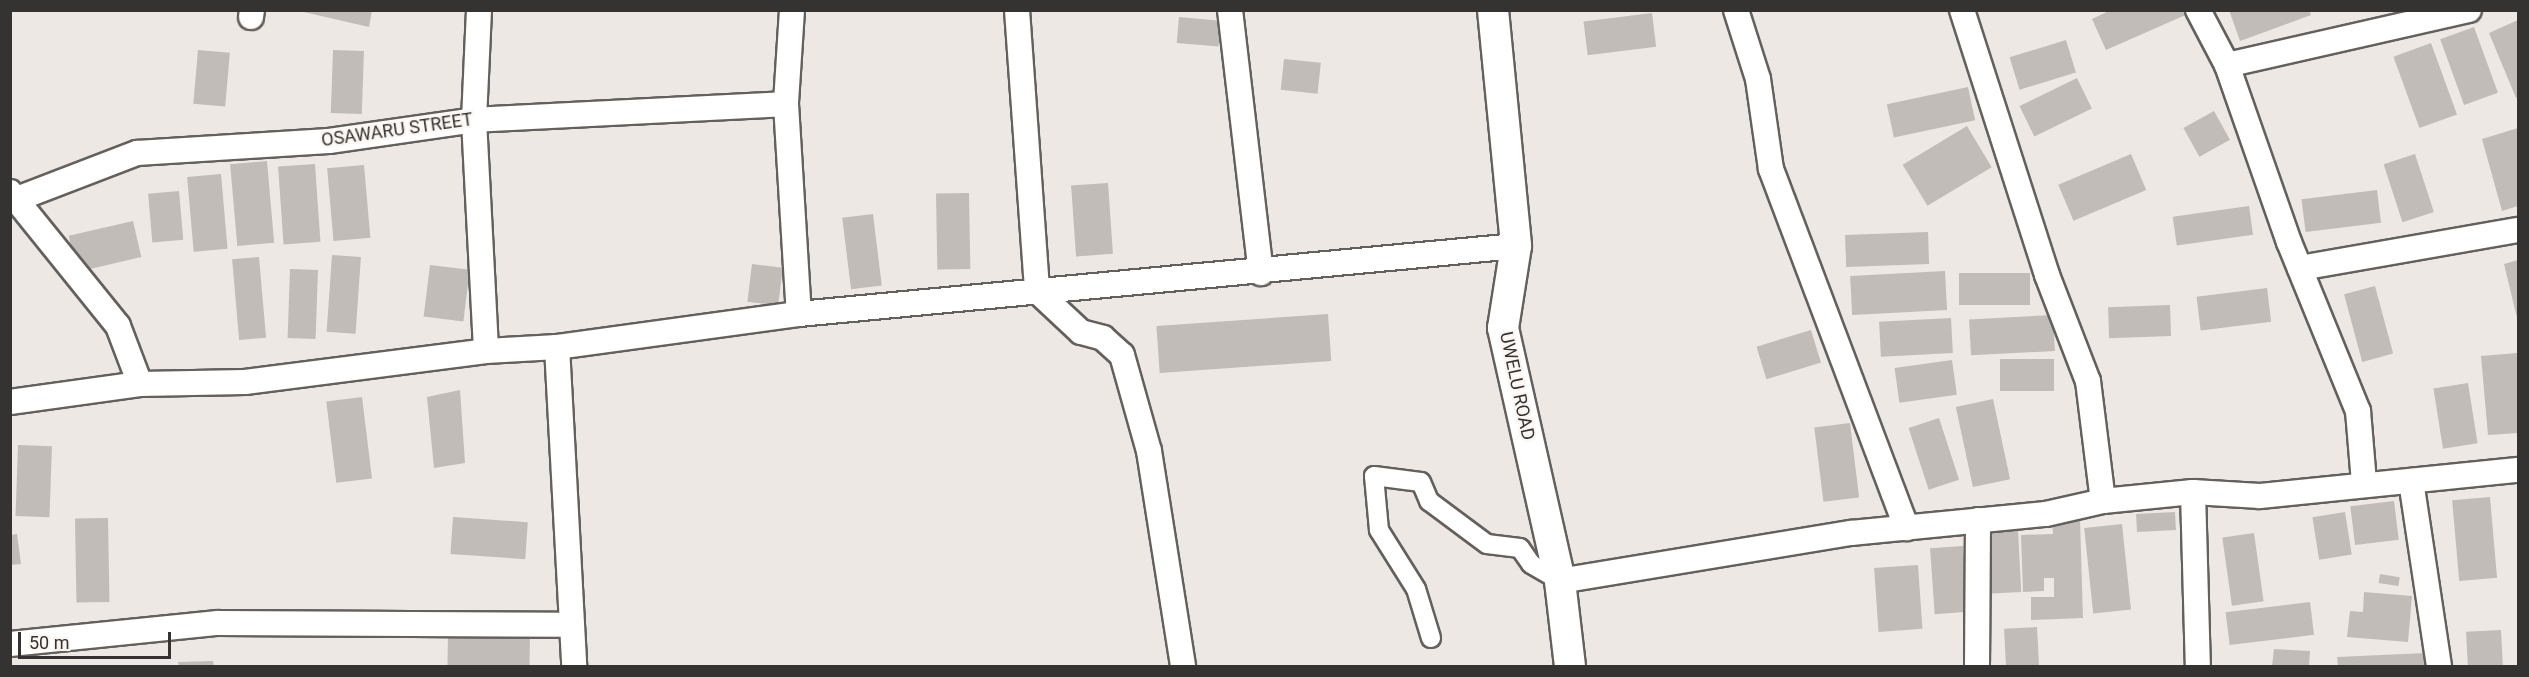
<!DOCTYPE html>
<html>
<head>
<meta charset="utf-8">
<style>
  body { margin:0 }
  #map { position:relative; width:2529px; height:677px; overflow:hidden; background:#eee8e4; font-family:Roboto,sans-serif }
  div>[style] { position:absolute }
  [style*='--x'] { left:calc(var(--x)*1px); top:calc(var(--y)*1px); width:calc(var(--w)*1px); rotate:calc(var(--a)*1deg) }
  .building>* { inset:0; background:#c1bcb8; transform-origin:0 0 }
  .roads { filter:drop-shadow(2px 0 #64605c) drop-shadow(-2px 0 #64605c) drop-shadow(0 2px #64605c) drop-shadow(0 -2px #64605c) }
  .pedestrian>* { height:18px; margin:-9px; padding:0 9px; transform-origin:9px; border-radius:9px; background:#fff }
  .minor>* { height:24px; margin:-12px; padding:0 12px; transform-origin:12px; border-radius:12px; background:#fff }
  .tertiary>* { height:30px; margin:-15px; padding:0 15px; transform-origin:15px; border-radius:15px; background:#fff }
  span { translate:-50% -50%; white-space:nowrap; text-align:center; line-height:1.15; -webkit-text-stroke:4.5px #fbf6f1; paint-order:stroke }
  .street-label { font-size:18px; color:#353331 }
  .frame { position:absolute; inset:0; border:12px solid #353331; pointer-events:none }
  .scale { position:absolute; left:18px; top:632px; width:153px; height:27px; box-sizing:border-box; border:3px solid #353331; border-top:0; padding-left:8px; font-size:18px; line-height:21px; white-space:nowrap; color:#353331; -webkit-text-stroke:4px #fbf6f1; paint-order:stroke }
</style>
</head>
<body>
<div id="map">
  <div class="building">
    <i style="clip-path:polygon(295px 10px,372px 10px,369px 27px)"></i>
    <i style="clip-path:polygon(2111px 10px,2189px 10px,2190px 13px,2106px 50px,2092px 19px)"></i>
    <i style="clip-path:polygon(2229px 10px,2309px 10px,2311px 15px,2240px 41px)"></i>
    <i style="left:1652px;top:13px;width:34px;height:69px;rotate:83deg"></i>
    <i style="left:1179px;top:17px;width:42px;height:26px;rotate:5deg"></i>
    <i style="clip-path:polygon(2518px 20px,2518px 97px,2516px 98px,2489px 33px)"></i>
    <i style="left:2474px;top:27px;width:70px;height:36px;rotate:70deg"></i>
    <i style="left:2066px;top:40px;width:34px;height:59px;rotate:73deg"></i>
    <i style="left:2431px;top:43px;width:76px;height:40px;rotate:70deg"></i>
    <i style="left:198px;top:50px;width:32px;height:54px;rotate:5deg"></i>
    <i style="left:333px;top:50px;width:31px;height:63px;rotate:2deg"></i>
    <i style="left:1284px;top:59px;width:37px;height:31px;rotate:6deg"></i>
    <i style="left:2077px;top:78px;width:34px;height:64px;rotate:64deg"></i>
    <i style="left:1968px;top:87px;width:34px;height:83px;rotate:78deg"></i>
    <i style="left:2214px;top:111px;width:33px;height:35px;rotate:61deg"></i>
    <i style="left:1967px;top:126px;width:48px;height:75px;rotate:59deg"></i>
    <i style="clip-path:polygon(2518px 128px,2518px 206px,2502px 211px,2482px 139px)"></i>
    <i style="left:2131px;top:154px;width:39px;height:79px;rotate:67deg"></i>
    <i style="left:2415px;top:154px;width:61px;height:33px;rotate:72deg"></i>
    <i style="left:267px;top:161px;width:82px;height:37px;rotate:85deg"></i>
    <i style="left:315px;top:164px;width:78px;height:37px;rotate:86deg"></i>
    <i style="left:364px;top:165px;width:73px;height:37px;rotate:85deg"></i>
    <i style="left:221px;top:174px;width:75px;height:34px;rotate:85deg"></i>
    <i style="left:1108px;top:183px;width:71px;height:37px;rotate:86deg"></i>
    <i style="left:2377px;top:190px;width:33px;height:76px;rotate:83deg"></i>
    <i style="left:179px;top:191px;width:49px;height:31px;rotate:85deg"></i>
    <i style="left:969px;top:193px;width:76px;height:33px;rotate:89deg"></i>
    <i style="left:2249px;top:206px;width:29px;height:77px;rotate:82deg"></i>
    <i style="left:873px;top:214px;width:72px;height:31px;rotate:83deg"></i>
    <i style="left:133px;top:221px;width:37px;height:66px;rotate:77deg"></i>
    <i style="left:1928px;top:232px;width:32px;height:83px;rotate:88deg"></i>
    <i style="left:332px;top:255px;width:29px;height:77px;rotate:4deg"></i>
    <i style="left:259px;top:257px;width:81px;height:27px;rotate:85deg"></i>
    <i style="clip-path:polygon(2518px 260px,2518px 322px,2504px 264px)"></i>
    <i style="left:752px;top:264px;width:31px;height:38px;rotate:7deg"></i>
    <i style="left:430px;top:265px;width:40px;height:52px;rotate:7deg"></i>
    <i style="left:290px;top:269px;width:28px;height:69px;rotate:2deg"></i>
    <i style="left:1945px;top:271px;width:39px;height:95px;rotate:87deg"></i>
    <i style="left:2030px;top:273px;width:32px;height:71px;rotate:90deg"></i>
    <i style="left:2375px;top:286px;width:70px;height:32px;rotate:75deg"></i>
    <i style="left:2267px;top:288px;width:34px;height:71px;rotate:83deg"></i>
    <i style="left:2170px;top:305px;width:31px;height:62px;rotate:88deg"></i>
    <i style="left:1328px;top:314px;width:47px;height:172px;rotate:86deg"></i>
    <i style="left:2053px;top:315px;width:36px;height:84px;rotate:87deg"></i>
    <i style="left:1951px;top:318px;width:35px;height:72px;rotate:87deg"></i>
    <i style="left:1811px;top:330px;width:34px;height:57px;rotate:73deg"></i>
    <i style="clip-path:polygon(2517px 353px,2518px 433px,2488px 435px,2481px 356px)"></i>
    <i style="left:2000px;top:359px;width:54px;height:32px"></i>
    <i style="left:1952px;top:360px;width:35px;height:58px;rotate:82deg"></i>
    <i style="left:2468px;top:383px;width:61px;height:35px;rotate:81deg"></i>
    <i style="clip-path:polygon(460px 390px,465px 463px,434px 468px,427px 397px)"></i>
    <i style="left:362px;top:397px;width:82px;height:36px;rotate:83deg"></i>
    <i style="left:1993px;top:399px;width:82px;height:38px;rotate:78deg"></i>
    <i style="left:1939px;top:418px;width:65px;height:32px;rotate:72deg"></i>
    <i style="left:1850px;top:423px;width:75px;height:36px;rotate:83deg"></i>
    <i style="left:18px;top:445px;width:34px;height:71px;rotate:2deg"></i>
    <i style="left:2490px;top:497px;width:81px;height:38px;rotate:85deg"></i>
    <i style="left:2394px;top:501px;width:39px;height:44px;rotate:83deg"></i>
    <i style="left:2175px;top:512px;width:18px;height:39px;rotate:87deg"></i>
    <i style="left:2345px;top:512px;width:43px;height:33px;rotate:81deg"></i>
    <i style="left:453px;top:517px;width:75px;height:37px;rotate:4deg"></i>
    <i style="left:108px;top:518px;width:84px;height:33px;rotate:89deg"></i>
    <i style="clip-path:polygon(2080px 519px,2083px 618px,2031px 620px,2031px 597px,2054px 597px,2054px 578px,2044px 578px,2044px 591px,2023px 592px,2021px 535px,2053px 534px,2052px 520px)"></i>
    <i style="left:2122px;top:524px;width:86px;height:38px;rotate:84deg"></i>
    <i style="left:2018px;top:530px;width:62px;height:30px;rotate:87deg"></i>
    <i style="left:2254px;top:533px;width:69px;height:32px;rotate:82deg"></i>
    <i style="clip-path:polygon(17px 534px,21px 564px,10px 565px,10px 535px)"></i>
    <i style="left:1963px;top:546px;width:66px;height:33px;rotate:86deg"></i>
    <i style="left:1918px;top:565px;width:64px;height:44px;rotate:86deg"></i>
    <i style="left:2380px;top:574px;width:20px;height:9px;rotate:9deg"></i>
    <i style="clip-path:polygon(2364px 592px,2412px 596px,2408px 642px,2347px 637px,2350px 611px,2363px 612px)"></i>
    <i style="left:2310px;top:602px;width:33px;height:85px;rotate:83deg"></i>
    <i style="left:2037px;top:627px;width:39px;height:33px;rotate:87deg"></i>
    <i style="left:2501px;top:630px;width:36px;height:35px;rotate:87deg"></i>
    <i style="left:448px;top:636px;width:82px;height:30px;rotate:1deg"></i>
    <i style="clip-path:polygon(2274px 649px,2310px 651px,2309px 666px,2272px 666px)"></i>
    <i style="clip-path:polygon(2426px 653px,2427px 666px,2338px 666px,2337px 657px)"></i>
    <i style="clip-path:polygon(213px 661px,214px 666px,179px 666px,178px 662px)"></i>
  </div>
  <div class="roads">
    <div class="pedestrian">
      <i style="--x:1431;--y:638;--w:51;--a:-107"></i>
      <i style="--x:1416;--y:589;--w:70;--a:-122.1"></i>
      <i style="--x:1379;--y:530;--w:54;--a:-95.3"></i>
      <i style="--x:1374;--y:476;--w:47;--a:7.3"></i>
      <i style="--x:1421;--y:482;--w:21;--a:67"></i>
      <i style="--x:1429;--y:501;--w:72;--a:36.6"></i>
      <i style="--x:1487;--y:544;--w:33;--a:7"></i>
      <i style="--x:1520;--y:548;--w:19;--a:55"></i>
      <i style="--x:1531;--y:564;--w:34;--a:30"></i>
    </div>
    <div class="minor">
      <i style="--x:479;--y:10;--w:110;--a:92.6"></i>
      <i style="--x:474;--y:120;--w:231;--a:87"></i>
      <i style="--x:792;--y:10;--w:94;--a:93.7"></i>
      <i style="--x:786;--y:104;--w:210;--a:86.5"></i>
      <i style="--x:1017;--y:10;--w:282;--a:85.9"></i>
      <i style="--x:1037;--y:291;--w:60;--a:43"></i>
      <i style="--x:1081;--y:332;--w:23;--a:15"></i>
      <i style="--x:1103;--y:338;--w:25;--a:42"></i>
      <i style="--x:1122;--y:355;--w:100;--a:74.3"></i>
      <i style="--x:1149;--y:451;--w:218;--a:81"></i>
      <i style="--x:1230;--y:10;--w:265;--a:83.3"></i>
      <i style="--x:1736;--y:10;--w:72;--a:72.3"></i>
      <i style="--x:1758;--y:79;--w:91;--a:81.8"></i>
      <i style="--x:1771;--y:169;--w:384;--a:69.3"></i>
      <i style="--x:1962;--y:10;--w:278;--a:72.2"></i>
      <i style="--x:2047;--y:275;--w:114;--a:68.9"></i>
      <i style="--x:2088;--y:381;--w:121;--a:82.9"></i>
      <i style="--x:2198;--y:10;--w:62;--a:62.2"></i>
      <i style="--x:2227;--y:65;--w:188;--a:70.7"></i>
      <i style="--x:2289;--y:242;--w:183;--a:67.8"></i>
      <i style="--x:2358;--y:411;--w:71;--a:85.2"></i>
      <i style="--x:251;--y:17;--w:7;--a:-82"></i>
      <i style="--x:2227;--y:65;--w:248;--a:-12.8"></i>
      <i style="--x:10;--y:192;--w:172;--a:51.1"></i>
      <i style="--x:118;--y:326;--w:62;--a:69.2"></i>
      <i style="--x:17;--y:199;--w:129;--a:-21"></i>
      <i style="--x:137;--y:153;--w:192;--a:-3.6"></i>
      <i style="--x:329;--y:141;--w:147;--a:-8.2"></i>
      <i style="--x:474;--y:120;--w:312;--a:-2.9"></i>
      <i style="--x:2300;--y:268;--w:221;--a:-9.9"></i>
      <i style="--x:557;--y:347;--w:319;--a:86.9"></i>
      <i style="--x:10;--y:402;--w:131;--a:-7.9"></i>
      <i style="--x:140;--y:384;--w:105;--a:-1.1"></i>
      <i style="--x:245;--y:382;--w:243;--a:-7.3"></i>
      <i style="--x:486;--y:351;--w:71;--a:-3.2"></i>
      <i style="--x:557;--y:347;--w:244;--a:-7.8"></i>
      <i style="--x:799;--y:314;--w:720;--a:-5.42"></i>
      <i style="--x:2411;--y:481;--w:187;--a:81.4"></i>
      <i style="--x:2193;--y:492;--w:174;--a:88.4"></i>
      <i style="--x:1560;--y:581;--w:295;--a:-9.4"></i>
      <i style="--x:1851;--y:533;--w:196;--a:-5.6"></i>
      <i style="--x:2046;--y:514;--w:58;--a:-12.8"></i>
      <i style="--x:2103;--y:501;--w:90;--a:-5.7"></i>
      <i style="--x:2193;--y:492;--w:67;--a:3.4"></i>
      <i style="--x:2260;--y:496;--w:259;--a:-5.8"></i>
      <i style="--x:10;--y:644;--w:209;--a:-5.8"></i>
      <i style="--x:218;--y:623;--w:349;--a:0.3"></i>
      <i style="--x:1977;--y:666;--w:146;--a:-89.6"></i>
    </div>
    <div class="tertiary">
      <i style="--x:1493;--y:10;--w:237;--a:84.4"></i>
      <i style="--x:1516;--y:246;--w:83;--a:99"></i>
      <i style="--x:1503;--y:328;--w:259;--a:77.3"></i>
      <i style="--x:1560;--y:581;--w:86;--a:83.3"></i>
    </div>
  </div>
  <div class="street-label">
    <span style="left:397px;top:130px;rotate:-8deg">OSAWARU STREET</span>
    <span style="left:1517px;top:386px;rotate:78deg">UWELU ROAD</span>
  </div>
  <div class="frame"></div>
  <div class="scale">50 m</div>
</div>
</body>
</html>
